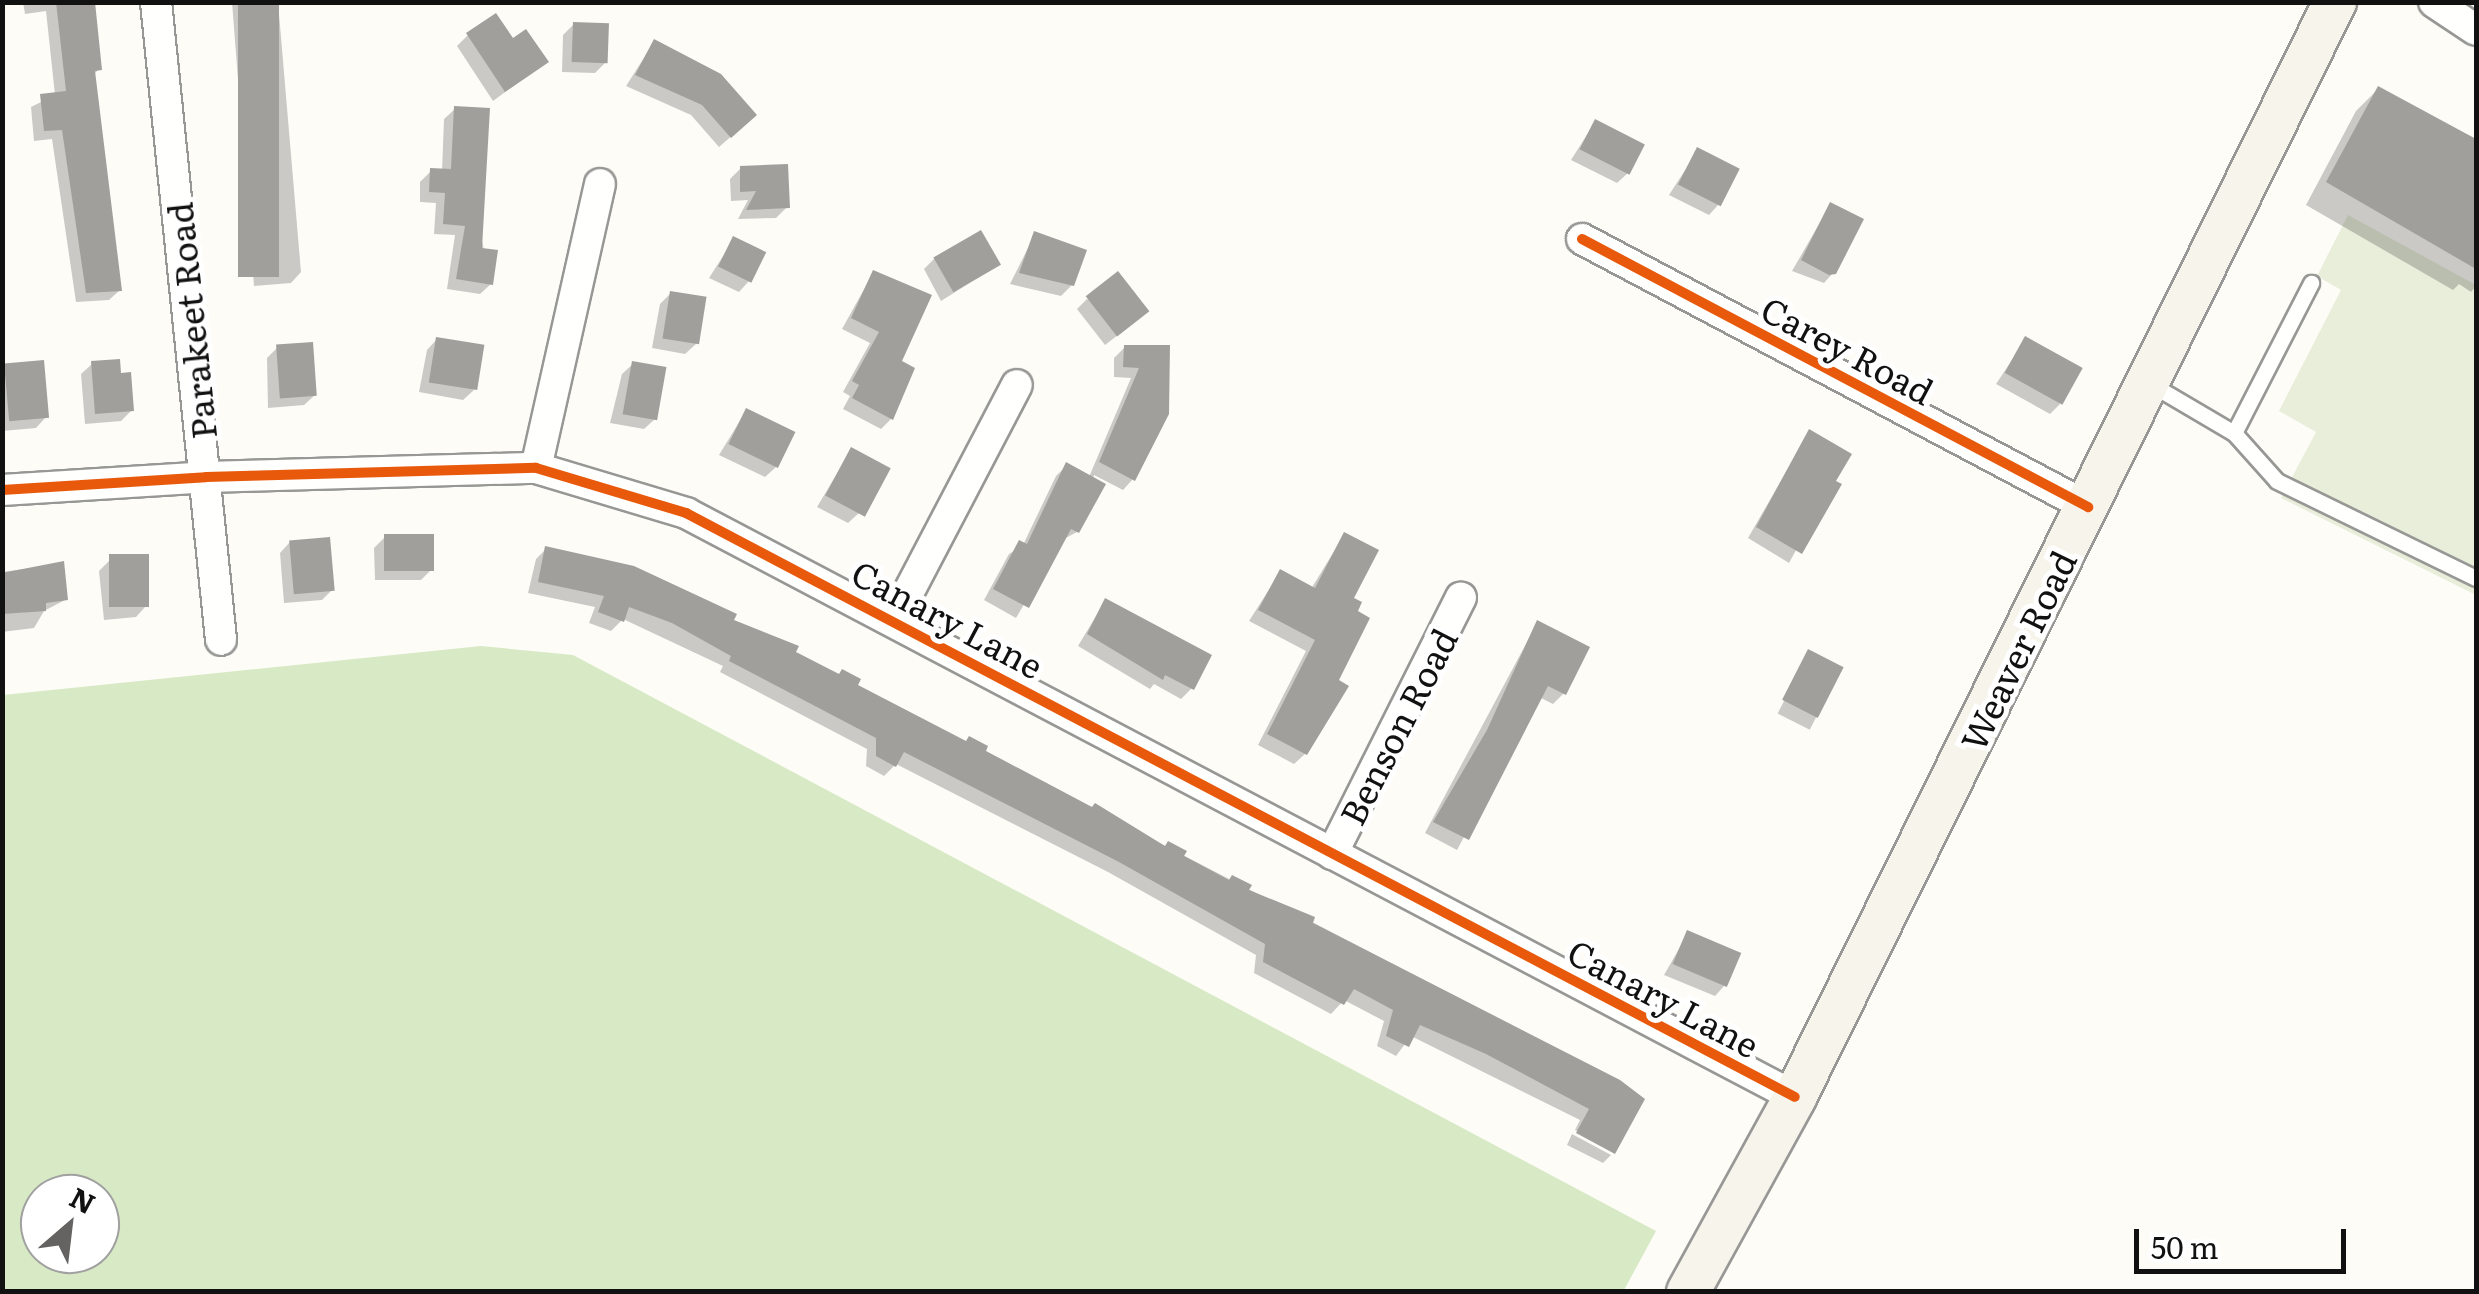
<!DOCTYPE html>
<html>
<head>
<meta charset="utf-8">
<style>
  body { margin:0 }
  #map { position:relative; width:2479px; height:1294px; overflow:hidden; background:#fdfcf7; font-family:Literata,serif }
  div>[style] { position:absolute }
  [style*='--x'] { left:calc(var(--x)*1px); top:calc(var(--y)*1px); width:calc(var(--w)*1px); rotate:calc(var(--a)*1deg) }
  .forest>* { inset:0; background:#d8eac5 }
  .cemetery>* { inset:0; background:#e9eedb }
  .shadow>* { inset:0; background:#0003; transform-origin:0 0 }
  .building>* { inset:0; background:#a19f9c; transform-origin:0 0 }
  .roads { filter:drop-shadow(2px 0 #979795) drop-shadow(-2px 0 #979795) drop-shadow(0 2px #979795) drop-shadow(0 -2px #979795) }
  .lane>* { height:15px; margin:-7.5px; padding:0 7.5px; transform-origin:7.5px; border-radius:7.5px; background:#fffffe }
  .street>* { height:30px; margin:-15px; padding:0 15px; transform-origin:15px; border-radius:15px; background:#fffffe }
  .secondary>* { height:42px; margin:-21px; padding:0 21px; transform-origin:21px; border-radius:21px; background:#f6f4eb }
  .cycleway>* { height:10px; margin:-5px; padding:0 5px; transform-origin:5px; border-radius:5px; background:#e8590c }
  span { translate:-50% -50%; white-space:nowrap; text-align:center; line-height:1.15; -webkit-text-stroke:10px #fff; paint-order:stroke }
  .street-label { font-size:35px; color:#111 }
  .frame { position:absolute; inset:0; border:5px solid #111; pointer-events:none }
  .north { position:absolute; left:20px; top:1174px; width:100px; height:100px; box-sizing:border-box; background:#fff; border:2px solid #a0a0a0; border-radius:50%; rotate:28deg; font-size:28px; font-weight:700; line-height:40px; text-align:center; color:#111 }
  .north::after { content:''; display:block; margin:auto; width:35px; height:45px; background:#646362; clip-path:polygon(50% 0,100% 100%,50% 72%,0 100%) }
  .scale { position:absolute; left:2134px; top:1229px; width:212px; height:45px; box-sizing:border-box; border:5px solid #111; border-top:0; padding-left:12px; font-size:30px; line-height:35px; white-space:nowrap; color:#111; -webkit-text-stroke:8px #fff; paint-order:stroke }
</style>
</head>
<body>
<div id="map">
  <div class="forest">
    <i style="clip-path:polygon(evenodd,481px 646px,573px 655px,1656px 1231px,1623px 1292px,3px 1291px,3px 695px,481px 646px,40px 1194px,100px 1194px,100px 1254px,40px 1254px,40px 1194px)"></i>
  </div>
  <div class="cemetery">
    <i style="clip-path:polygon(2348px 215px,2476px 285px,2476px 595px,2281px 498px,2316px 432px,2279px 411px,2341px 290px,2317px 276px)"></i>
  </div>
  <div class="shadow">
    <i style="clip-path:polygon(23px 2px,85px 2px,99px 69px,93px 75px,120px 290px,109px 300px,76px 302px,52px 139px,34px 141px,31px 107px,55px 95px,46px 11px,25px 14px)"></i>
    <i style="clip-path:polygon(232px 2px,278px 2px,301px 272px,291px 283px,254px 286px)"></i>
    <i style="clip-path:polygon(574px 24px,606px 62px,595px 73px,562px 72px,563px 35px)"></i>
    <i style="clip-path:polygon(468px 35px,512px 41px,546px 62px,493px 101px,457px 46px)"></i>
    <i style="clip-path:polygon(654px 42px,743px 126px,719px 147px,691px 115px,626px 86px)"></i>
    <i style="clip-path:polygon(2378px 89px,2476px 139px,2476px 286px,2471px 292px,2459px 284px,2453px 290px,2306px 205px,2356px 111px)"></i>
    <i style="clip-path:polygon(455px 109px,491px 284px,480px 294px,447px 289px,455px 235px,434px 234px,436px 203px,420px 202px,420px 182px,431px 171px,442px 171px,444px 119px)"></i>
    <i style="clip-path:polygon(1595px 122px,1628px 173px,1617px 183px,1571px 160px)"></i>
    <i style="clip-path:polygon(1698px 150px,1719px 204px,1709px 215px,1669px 195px)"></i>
    <i style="clip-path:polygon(741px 168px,787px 207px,776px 218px,738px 219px,748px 200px,731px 201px,730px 179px)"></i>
    <i style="clip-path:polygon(1830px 205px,1834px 272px,1824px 283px,1792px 271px)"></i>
    <i style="clip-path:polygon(1035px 234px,1072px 285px,1061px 296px,1010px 284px)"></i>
    <i style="clip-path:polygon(734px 239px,749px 281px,739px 292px,709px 278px)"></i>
    <i style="clip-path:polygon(934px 259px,998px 265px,941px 301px,924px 269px)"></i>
    <i style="clip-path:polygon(873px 273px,899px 362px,891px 419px,881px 429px,843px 409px,850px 396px,843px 392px,870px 343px,842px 329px)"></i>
    <i style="clip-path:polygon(671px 293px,696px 344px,685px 354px,652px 348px,660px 304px)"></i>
    <i style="clip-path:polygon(1087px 299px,1135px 322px,1105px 345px,1077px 309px)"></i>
    <i style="clip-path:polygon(437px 339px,474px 390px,463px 400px,419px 392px,427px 350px)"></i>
    <i style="clip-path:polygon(2026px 339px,2060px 404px,2050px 414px,1996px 384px)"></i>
    <i style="clip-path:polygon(1125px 347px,1167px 347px,1133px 479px,1123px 490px,1094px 475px,1077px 532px,1062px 540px,1016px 618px,984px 600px,1009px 554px,1023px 545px,1056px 476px,1067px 465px,1089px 477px,1131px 378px,1114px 377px,1114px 358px)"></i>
    <i style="clip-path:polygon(277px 348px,315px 395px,304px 405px,268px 408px,267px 358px)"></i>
    <i style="clip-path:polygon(92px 364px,119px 375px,132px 410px,121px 421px,85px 424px,81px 374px)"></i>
    <i style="clip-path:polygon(633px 364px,655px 419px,644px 429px,610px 423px,622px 374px)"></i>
    <i style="clip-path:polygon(5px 365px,46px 417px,36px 428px,2px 431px)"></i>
    <i style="clip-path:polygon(746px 411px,776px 467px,765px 477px,719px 455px)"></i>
    <i style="clip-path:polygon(1809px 432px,1833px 482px,1789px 563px,1748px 538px)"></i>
    <i style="clip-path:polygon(851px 450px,859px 513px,848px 523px,817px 507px)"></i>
    <i style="clip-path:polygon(1344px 535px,1305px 754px,1294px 764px,1258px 745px,1306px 651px,1249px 621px,1280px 572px,1311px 589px)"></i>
    <i style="clip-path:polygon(385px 537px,432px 569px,421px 580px,375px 580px,374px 548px)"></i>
    <i style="clip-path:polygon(290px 542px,332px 590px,322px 600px,284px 603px,280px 553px)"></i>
    <i style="clip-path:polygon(546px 549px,731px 621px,1571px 1056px,1613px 1150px,1575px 1130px,1580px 1120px,1411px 1036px,1396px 1056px,1377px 1046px,1384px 1021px,1344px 1000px,1331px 1014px,1254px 973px,1256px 955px,1108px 872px,896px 764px,884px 776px,866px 766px,867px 749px,720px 672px,723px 666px,623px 619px,611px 631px,589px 623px,595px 607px,528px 593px,536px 559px)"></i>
    <i style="clip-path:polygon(110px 560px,146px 606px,136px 617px,104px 620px,99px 571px)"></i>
    <i style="clip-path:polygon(62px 564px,65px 600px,44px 611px,34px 628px,2px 632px,2px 572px)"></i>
    <i style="clip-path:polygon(1105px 601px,1192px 688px,1181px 699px,1154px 684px,1150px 689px,1078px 646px)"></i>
    <i style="clip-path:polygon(1537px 623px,1564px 693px,1553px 704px,1539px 697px,1457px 850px,1425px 833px)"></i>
    <i style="left:1809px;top:652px;width:36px;height:69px;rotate:27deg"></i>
    <i style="clip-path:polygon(1688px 933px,1725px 985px,1715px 996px,1664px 975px)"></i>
    <i style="clip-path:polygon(1572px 1134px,1611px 1155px,1603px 1163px,1567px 1145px)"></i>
  </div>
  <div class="building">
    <i style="clip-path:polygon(56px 2px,95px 2px,102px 70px,95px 71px,122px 291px,86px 293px,62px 130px,44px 131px,40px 94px,66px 91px)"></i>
    <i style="left:238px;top:2px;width:41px;height:275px"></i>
    <i style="clip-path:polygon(496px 13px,513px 38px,526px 29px,549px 62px,505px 92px,466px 33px)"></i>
    <i style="left:573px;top:22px;width:36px;height:40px;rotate:2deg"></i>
    <i style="clip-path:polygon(654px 39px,721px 74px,757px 115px,731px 138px,702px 105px,635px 75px)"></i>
    <i style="clip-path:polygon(2378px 86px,2476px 139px,2476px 269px,2326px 182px)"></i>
    <i style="clip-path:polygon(454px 106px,490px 108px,482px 248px,498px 250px,493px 285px,456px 279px,465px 226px,443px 224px,445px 193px,429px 192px,430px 168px,451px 169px)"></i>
    <i style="left:1595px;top:119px;width:56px;height:34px;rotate:27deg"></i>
    <i style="left:1697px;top:147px;width:48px;height:42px;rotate:27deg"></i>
    <i style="clip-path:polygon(788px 164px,790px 208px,746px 210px,756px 191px,740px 192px,740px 166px)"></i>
    <i style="clip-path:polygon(1830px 202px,1864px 219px,1836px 274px,1829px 275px,1801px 260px)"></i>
    <i style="left:981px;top:230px;width:40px;height:55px;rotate:60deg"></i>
    <i style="clip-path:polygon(1034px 231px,1087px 250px,1074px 286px,1019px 273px)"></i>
    <i style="left:733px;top:236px;width:37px;height:34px;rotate:26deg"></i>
    <i style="clip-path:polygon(873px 270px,932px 295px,902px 361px,915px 368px,893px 420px,852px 398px,859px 385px,852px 381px,879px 332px,851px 318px)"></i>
    <i style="left:1118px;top:271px;width:51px;height:41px;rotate:52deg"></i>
    <i style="left:670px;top:291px;width:37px;height:48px;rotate:9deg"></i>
    <i style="left:2025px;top:336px;width:66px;height:42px;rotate:29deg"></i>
    <i style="left:436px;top:337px;width:49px;height:46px;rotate:9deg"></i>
    <i style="left:313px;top:342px;width:54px;height:37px;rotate:86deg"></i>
    <i style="clip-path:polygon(1124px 345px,1170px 345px,1169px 414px,1135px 481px,1099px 462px,1139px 368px,1123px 367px)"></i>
    <i style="clip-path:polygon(120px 359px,121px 373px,131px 372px,134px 411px,95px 414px,91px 361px)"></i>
    <i style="left:44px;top:360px;width:58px;height:40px;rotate:85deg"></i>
    <i style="left:632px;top:361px;width:35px;height:54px;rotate:10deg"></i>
    <i style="left:746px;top:408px;width:55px;height:40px;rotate:26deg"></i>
    <i style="clip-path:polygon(1809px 429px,1852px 454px,1836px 481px,1842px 484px,1802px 554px,1756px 527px)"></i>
    <i style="left:851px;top:447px;width:45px;height:55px;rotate:28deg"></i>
    <i style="clip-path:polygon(1066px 462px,1106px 484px,1079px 533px,1071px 529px,1029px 608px,993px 589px,1019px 540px,1027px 544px)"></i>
    <i style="clip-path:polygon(1344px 532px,1379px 550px,1354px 598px,1362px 602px,1358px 611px,1370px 618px,1339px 680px,1349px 686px,1307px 755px,1267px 734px,1315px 640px,1258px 610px,1280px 569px,1315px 588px)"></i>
    <i style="left:384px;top:534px;width:50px;height:37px"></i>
    <i style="left:330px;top:537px;width:54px;height:41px;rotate:85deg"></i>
    <i style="clip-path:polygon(545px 546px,634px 566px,737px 614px,734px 620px,799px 646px,796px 652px,839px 674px,842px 669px,861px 679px,858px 685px,966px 741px,969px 736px,988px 746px,986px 751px,1092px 807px,1095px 803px,1165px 846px,1168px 841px,1187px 851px,1184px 856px,1229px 880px,1232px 875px,1252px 885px,1249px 890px,1315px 917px,1313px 923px,1620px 1080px,1645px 1099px,1615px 1154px,1576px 1133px,1589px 1109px,1486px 1054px,1420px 1025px,1409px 1047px,1386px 1036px,1393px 1010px,1354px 989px,1344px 1005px,1263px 962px,1265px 944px,1119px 862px,904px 752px,896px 767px,876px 756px,876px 738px,729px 661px,731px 656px,672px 623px,629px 607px,624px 622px,598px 612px,604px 596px,538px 582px)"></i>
    <i style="left:149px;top:554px;width:53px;height:40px;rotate:90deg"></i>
    <i style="clip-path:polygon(64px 561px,68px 600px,46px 603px,46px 611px,2px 614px,2px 573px)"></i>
    <i style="clip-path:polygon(1105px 598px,1212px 655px,1194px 690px,1165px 675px,1163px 680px,1087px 634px)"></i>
    <i style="clip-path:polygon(1537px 620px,1590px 647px,1566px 695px,1548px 686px,1469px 840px,1433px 822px,1487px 730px)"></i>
    <i style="left:1808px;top:649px;width:40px;height:57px;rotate:27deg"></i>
    <i style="left:1687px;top:930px;width:59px;height:37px;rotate:23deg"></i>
  </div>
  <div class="roads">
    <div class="lane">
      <i style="--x:2149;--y:383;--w:99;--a:30.5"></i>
      <i style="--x:2234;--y:433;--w:169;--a:-62.8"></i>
      <i style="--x:2234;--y:433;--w:64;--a:48.1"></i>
      <i style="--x:2277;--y:481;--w:221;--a:26"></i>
    </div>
    <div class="street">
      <i style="--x:156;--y:2;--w:641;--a:84.18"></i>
      <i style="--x:2434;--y:2;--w:50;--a:33.7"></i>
      <i style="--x:1582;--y:239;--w:573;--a:27.91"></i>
      <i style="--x:536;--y:468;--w:291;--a:-77.3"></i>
      <i style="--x:2;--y:490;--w:204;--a:-3.6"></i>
      <i style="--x:206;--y:477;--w:330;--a:-1.6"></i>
      <i style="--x:536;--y:468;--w:157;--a:16.7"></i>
      <i style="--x:686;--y:513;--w:1253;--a:27.77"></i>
      <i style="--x:894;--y:620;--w:265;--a:-62.4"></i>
      <i style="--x:1332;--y:854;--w:287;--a:-63.3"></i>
    </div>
    <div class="secondary">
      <i style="--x:1688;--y:1292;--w:222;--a:-61.2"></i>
      <i style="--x:1795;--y:1097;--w:1221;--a:-63.75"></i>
    </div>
  </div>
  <div class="cycleway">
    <i style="--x:1582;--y:239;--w:573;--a:27.91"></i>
    <i style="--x:2;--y:490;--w:204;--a:-3.6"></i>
    <i style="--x:206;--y:477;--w:330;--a:-1.6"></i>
    <i style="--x:536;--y:468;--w:157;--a:16.7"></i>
    <i style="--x:686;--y:513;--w:1253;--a:27.77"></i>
  </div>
  <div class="street-label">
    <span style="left:190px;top:321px;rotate:-96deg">Parakeet Road</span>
    <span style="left:1848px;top:349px;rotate:28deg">Carey Road</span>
    <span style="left:948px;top:618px;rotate:28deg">Canary Lane</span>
    <span style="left:2017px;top:650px;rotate:-64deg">Weaver Road</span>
    <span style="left:1397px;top:726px;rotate:-63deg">Benson Road</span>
    <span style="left:1664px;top:997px;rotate:28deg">Canary Lane</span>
  </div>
  <div class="frame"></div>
  <div class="north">N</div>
  <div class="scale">50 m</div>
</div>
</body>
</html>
